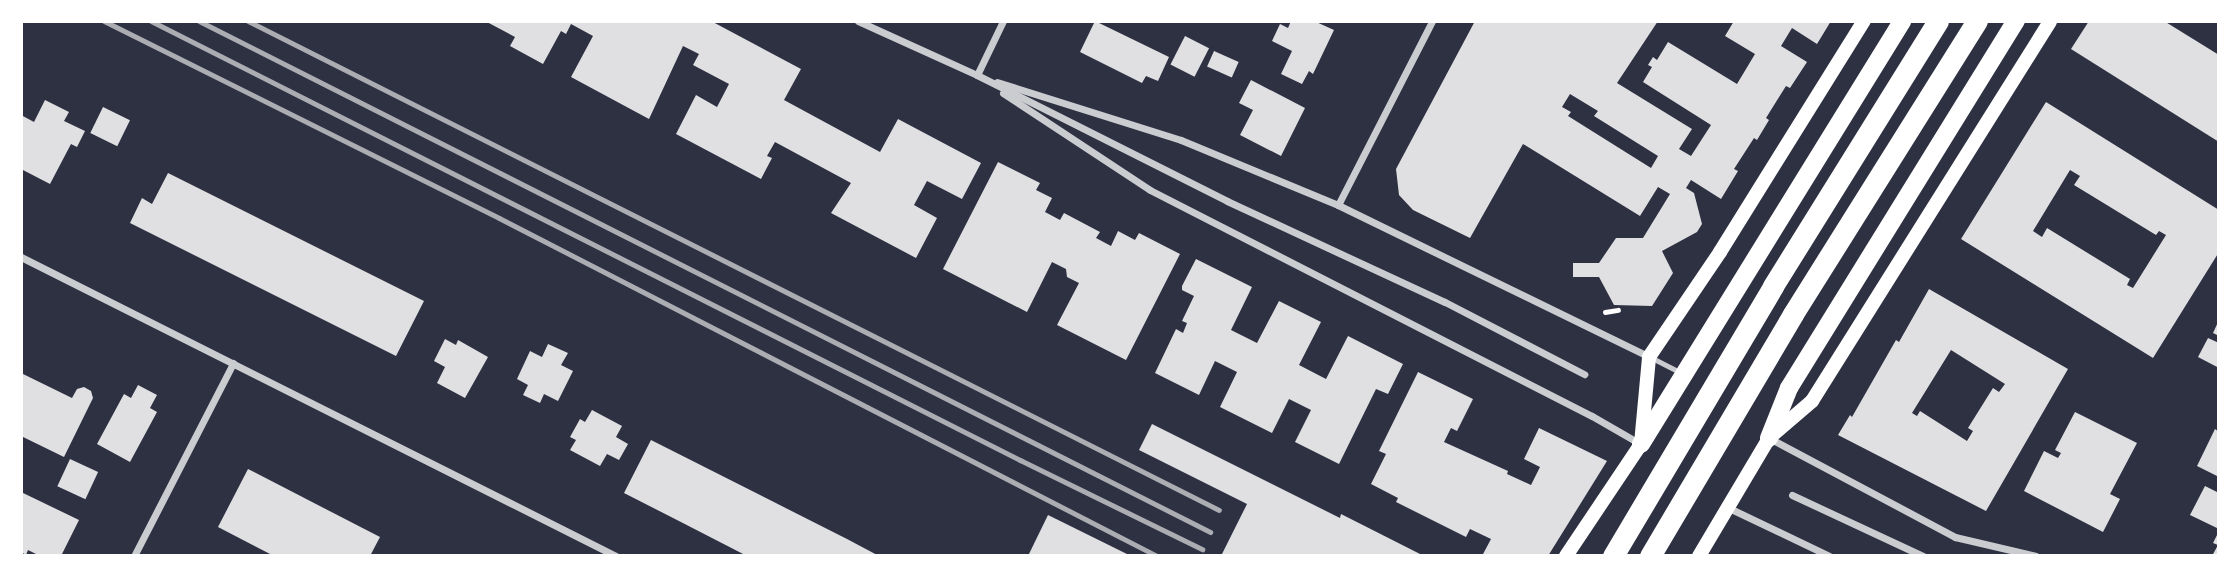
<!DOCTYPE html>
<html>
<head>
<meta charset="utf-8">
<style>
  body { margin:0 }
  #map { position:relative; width:2240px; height:577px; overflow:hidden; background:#2d3142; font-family:Rubik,sans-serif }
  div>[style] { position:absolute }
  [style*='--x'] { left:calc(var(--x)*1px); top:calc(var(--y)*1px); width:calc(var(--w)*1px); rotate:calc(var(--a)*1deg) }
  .building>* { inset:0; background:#e0e0e3; transform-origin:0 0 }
  .path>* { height:4.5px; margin:-2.25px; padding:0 2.25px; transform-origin:2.25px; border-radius:2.25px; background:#fff }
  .service>* { height:5px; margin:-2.5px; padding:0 2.5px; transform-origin:2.5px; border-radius:2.5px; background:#caccd0 }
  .minor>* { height:7px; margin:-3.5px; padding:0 3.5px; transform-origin:3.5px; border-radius:3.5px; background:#caccd0 }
  .secondary>* { height:14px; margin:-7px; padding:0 7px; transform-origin:7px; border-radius:7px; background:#fff }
  .primary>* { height:18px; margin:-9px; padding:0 9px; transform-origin:9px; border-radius:9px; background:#fff }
  .motorway>* { height:21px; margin:-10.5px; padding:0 10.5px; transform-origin:10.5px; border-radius:10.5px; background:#fff }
  .rail>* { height:5px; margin:-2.5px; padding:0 2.5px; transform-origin:2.5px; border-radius:2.5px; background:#abadb3 }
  span { translate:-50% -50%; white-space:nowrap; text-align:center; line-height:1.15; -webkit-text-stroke:7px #fff; paint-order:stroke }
  .frame { position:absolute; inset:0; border:23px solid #fff; pointer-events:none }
</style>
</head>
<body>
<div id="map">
  <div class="building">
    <i style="clip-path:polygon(485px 21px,711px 21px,801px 69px,784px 100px,880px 152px,898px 119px,981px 163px,962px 199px,927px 181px,914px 205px,937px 218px,916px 258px,831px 213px,851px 183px,775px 142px,767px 156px,772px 158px,761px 179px,676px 134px,696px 95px,717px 107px,729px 84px,693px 65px,699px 54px,683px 46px,649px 119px,571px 77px,593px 36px,571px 24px,566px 34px,561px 31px,543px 64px,510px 46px,515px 37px)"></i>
    <i style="clip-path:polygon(1095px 21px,1169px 57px,1158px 81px,1146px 76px,1142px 83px,1080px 52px)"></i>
    <i style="clip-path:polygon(1291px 21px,1314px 21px,1334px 30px,1313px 74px,1309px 71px,1302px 84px,1281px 74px,1292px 51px,1272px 41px,1280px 24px,1288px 28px)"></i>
    <i style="clip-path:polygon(evenodd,1475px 21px,1658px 21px,1617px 83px,1692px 129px,1679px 149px,1691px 156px,1711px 125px,1643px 82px,1652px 67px,1648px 65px,1653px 57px,1657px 60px,1668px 42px,1737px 84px,1755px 54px,1725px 36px,1734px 21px,1831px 21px,1817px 44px,1792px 28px,1781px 46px,1807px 62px,1790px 88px,1786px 86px,1766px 118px,1769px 120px,1757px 140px,1754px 138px,1734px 169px,1738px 171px,1721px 199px,1691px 180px,1686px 188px,1694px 193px,1702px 224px,1697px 232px,1662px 251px,1673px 273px,1652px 306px,1614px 305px,1599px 277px,1573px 277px,1573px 263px,1599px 263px,1616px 238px,1643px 238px,1670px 194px,1658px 187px,1640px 216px,1523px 144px,1470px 238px,1413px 210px,1399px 195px,1396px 169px,1475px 21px,1570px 94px,1598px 111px,1594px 116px,1658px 156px,1651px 168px,1568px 116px,1571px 112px,1562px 107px,1570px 94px)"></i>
    <i style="clip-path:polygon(2089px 21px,2164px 21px,2219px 55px,2219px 142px,2071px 49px)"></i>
    <i style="left:1185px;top:36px;width:27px;height:32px;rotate:27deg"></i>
    <i style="left:1214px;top:51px;width:27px;height:17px;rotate:24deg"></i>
    <i style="clip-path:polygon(1251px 80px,1305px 108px,1281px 156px,1240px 135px,1253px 110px,1239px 103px)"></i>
    <i style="clip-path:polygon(45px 100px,69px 112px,64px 121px,85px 131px,77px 147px,71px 144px,50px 184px,21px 169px,21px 115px,34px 122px)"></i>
    <i style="clip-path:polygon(evenodd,2046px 102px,2219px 210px,2219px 252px,2153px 358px,1961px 239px,2046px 102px,2070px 170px,2080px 176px,2074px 185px,2156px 235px,2159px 231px,2166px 235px,2133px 288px,2127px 285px,2130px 279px,2047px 228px,2042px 237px,2033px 231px,2070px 170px)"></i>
    <i style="left:103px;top:107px;width:30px;height:29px;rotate:26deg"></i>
    <i style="clip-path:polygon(998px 162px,1040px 183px,1036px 190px,1052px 198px,1045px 212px,1060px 220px,1064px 213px,1100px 232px,1096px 238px,1111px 246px,1118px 231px,1135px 240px,1139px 233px,1180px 254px,1126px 360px,1057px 325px,1079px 283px,1067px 277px,1066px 269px,1052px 262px,1027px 312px,943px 269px)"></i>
    <i style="clip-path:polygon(168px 173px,424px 301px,396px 356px,130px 223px,142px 198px,152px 204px)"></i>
    <i style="clip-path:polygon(1196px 259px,1252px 287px,1231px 330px,1257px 343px,1279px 301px,1321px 322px,1299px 365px,1326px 379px,1348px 336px,1403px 364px,1388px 394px,1376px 389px,1339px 464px,1295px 442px,1311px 410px,1289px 399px,1272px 433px,1220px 407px,1237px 372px,1215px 361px,1199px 395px,1155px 373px,1176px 329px,1183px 333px,1187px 323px,1182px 321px,1194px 296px,1182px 290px,1182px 286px)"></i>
    <i style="clip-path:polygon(evenodd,1929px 289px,2068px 369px,1986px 511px,1838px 435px,1850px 415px,1852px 417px,1896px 340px,1899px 342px,1929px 289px,1951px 350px,2005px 384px,1999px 392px,1993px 388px,1968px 428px,1973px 431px,1967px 441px,1920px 411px,1917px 416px,1912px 413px,1951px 350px)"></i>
    <i style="clip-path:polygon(2219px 320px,2219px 336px,2213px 333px)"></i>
    <i style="clip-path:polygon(2208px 338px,2219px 343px,2219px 368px,2198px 357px)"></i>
    <i style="clip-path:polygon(445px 339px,456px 345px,458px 340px,488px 357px,465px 398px,437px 383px,445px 367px,434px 361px)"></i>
    <i style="clip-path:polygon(548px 344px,568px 353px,561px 365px,573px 371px,558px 401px,544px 394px,540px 403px,523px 395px,528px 385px,517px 379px,530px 351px,542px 357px)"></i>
    <i style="clip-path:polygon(1418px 372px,1473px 399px,1457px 431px,1451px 428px,1444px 442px,1508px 471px,1507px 474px,1531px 485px,1540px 467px,1524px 459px,1539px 428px,1607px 461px,1548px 556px,1482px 556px,1491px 539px,1470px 529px,1466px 537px,1396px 502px,1398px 498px,1371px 484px,1386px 454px,1379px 451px)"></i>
    <i style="clip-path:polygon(21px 373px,72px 398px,77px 389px,84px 387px,91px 391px,93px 398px,64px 457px,21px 436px)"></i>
    <i style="clip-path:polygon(138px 385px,157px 395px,150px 408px,157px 412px,130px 462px,97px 444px,124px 394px,131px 398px)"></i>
    <i style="clip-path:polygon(592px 410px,622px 426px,616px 437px,628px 444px,619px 460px,607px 454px,600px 466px,570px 450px,576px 440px,570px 437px,580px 419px,585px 422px)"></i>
    <i style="clip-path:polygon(2075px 412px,2137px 443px,2110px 494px,2120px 499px,2103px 532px,2024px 491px,2044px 451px,2058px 458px,2061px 453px,2055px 450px)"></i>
    <i style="clip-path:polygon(1152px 424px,1340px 518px,1341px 514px,1424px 556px,1221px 556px,1247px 504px,1139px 450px)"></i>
    <i style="clip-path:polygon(2215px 429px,2219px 432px,2219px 477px,2197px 466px)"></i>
    <i style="clip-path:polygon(651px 440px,847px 539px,879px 556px,747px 556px,677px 520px,624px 493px)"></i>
    <i style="left:70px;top:459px;width:31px;height:30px;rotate:25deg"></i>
    <i style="clip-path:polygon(248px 469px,380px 537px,370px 556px,274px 556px,218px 527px)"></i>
    <i style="clip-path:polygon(2205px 486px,2219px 493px,2219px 529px,2190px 515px)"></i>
    <i style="clip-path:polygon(21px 492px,79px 520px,61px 556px,40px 556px,28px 550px,26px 555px,21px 552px)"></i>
    <i style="clip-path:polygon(1048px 515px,1131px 556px,1028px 556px)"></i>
    <i style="clip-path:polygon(2219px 531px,2219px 556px,2212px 556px,2218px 545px,2213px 543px)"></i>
  </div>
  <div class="path">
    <i style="--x:1605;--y:312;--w:13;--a:-9"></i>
  </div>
  <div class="service">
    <i style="--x:1652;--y:358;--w:33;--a:27"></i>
  </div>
  <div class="minor">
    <i style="--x:858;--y:21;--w:131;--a:24.4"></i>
    <i style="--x:977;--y:75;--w:280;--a:26.7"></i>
    <i style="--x:1227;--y:201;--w:240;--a:24.9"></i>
    <i style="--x:1445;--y:302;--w:157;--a:27.4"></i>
    <i style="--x:977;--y:75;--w:60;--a:-64.3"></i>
    <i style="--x:997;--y:82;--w:193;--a:17.5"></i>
    <i style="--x:1181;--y:140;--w:170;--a:22.5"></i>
    <i style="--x:1338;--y:205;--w:346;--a:26"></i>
    <i style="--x:1003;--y:93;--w:176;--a:33.4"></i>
    <i style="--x:1150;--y:190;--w:496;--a:27.1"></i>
    <i style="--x:1592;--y:416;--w:54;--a:29.9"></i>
    <i style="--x:1338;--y:205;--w:207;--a:-62.9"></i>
    <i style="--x:21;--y:257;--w:666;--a:26.68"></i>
    <i style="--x:1769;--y:438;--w:211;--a:28"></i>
    <i style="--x:1955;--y:537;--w:83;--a:13.2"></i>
    <i style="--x:1792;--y:495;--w:145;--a:25"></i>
    <i style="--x:1729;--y:508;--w:111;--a:25.6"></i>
    <i style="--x:134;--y:556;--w:217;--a:-62.8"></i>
  </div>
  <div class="secondary">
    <i style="--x:1566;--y:556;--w:135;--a:-56.2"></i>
    <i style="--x:1641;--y:444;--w:87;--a:-84.7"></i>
    <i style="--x:1649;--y:357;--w:127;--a:-55.9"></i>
    <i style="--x:1720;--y:252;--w:272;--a:-58.1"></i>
    <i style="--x:1699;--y:556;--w:137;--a:-59.3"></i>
    <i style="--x:1769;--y:438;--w:57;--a:-40.7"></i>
    <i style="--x:1812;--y:401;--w:448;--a:-57.9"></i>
  </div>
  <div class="primary">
    <i style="--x:1769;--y:438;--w:54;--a:-68.2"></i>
    <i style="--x:1789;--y:388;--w:432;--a:-58.3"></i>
    <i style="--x:1641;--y:444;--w:497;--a:-58.3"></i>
  </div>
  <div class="motorway">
    <i style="--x:1613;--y:556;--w:314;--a:-59.3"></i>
    <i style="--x:1773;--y:286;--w:312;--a:-58.1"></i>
    <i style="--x:1650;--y:556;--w:281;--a:-59.4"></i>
    <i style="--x:1793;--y:314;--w:346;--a:-57.9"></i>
  </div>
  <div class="rail">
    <i style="--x:104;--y:21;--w:441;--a:26.5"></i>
    <i style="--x:499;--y:218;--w:740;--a:27.19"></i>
    <i style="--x:151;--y:21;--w:974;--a:26.8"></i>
    <i style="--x:1020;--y:460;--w:203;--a:26.1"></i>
    <i style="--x:199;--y:21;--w:1133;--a:26.81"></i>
    <i style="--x:248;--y:21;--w:1087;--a:26.73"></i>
  </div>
  <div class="frame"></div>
</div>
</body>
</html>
